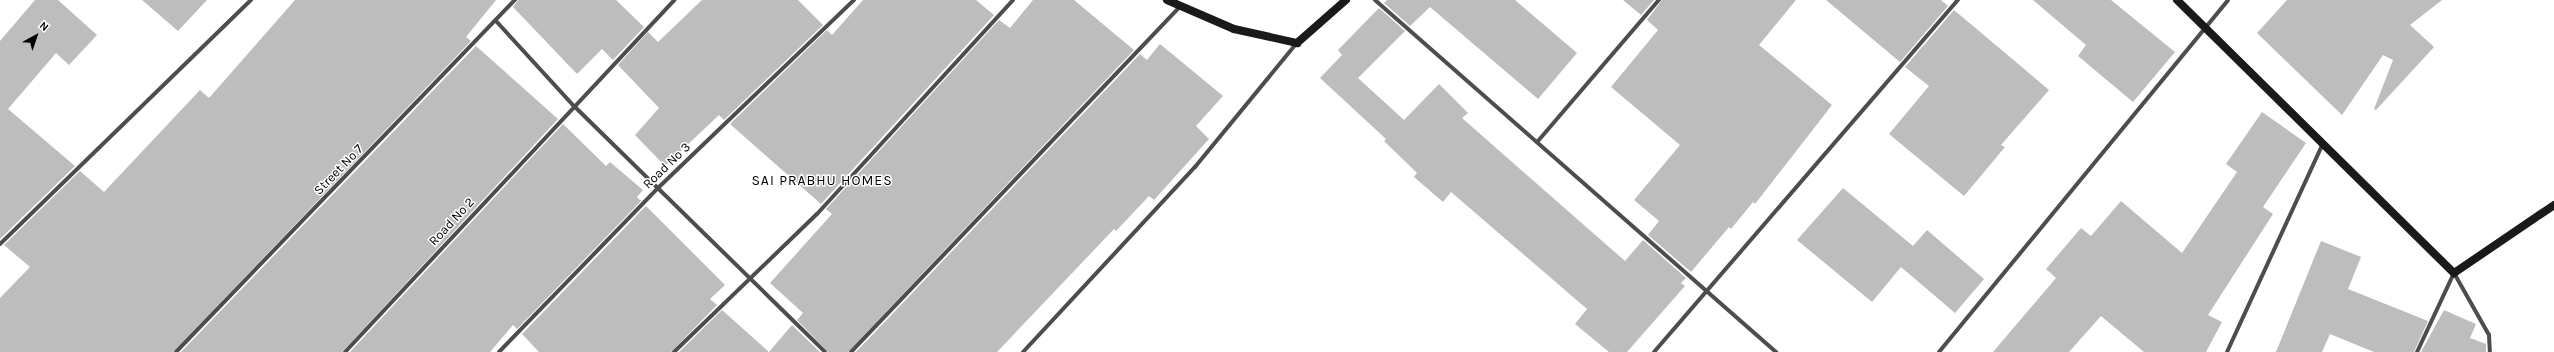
<!DOCTYPE html>
<html>
<head>
<meta charset="utf-8">
<style>
  body { margin:0 }
  #map { position:relative; width:2554px; height:352px; overflow:hidden; background:#fff; font-family:Karla,sans-serif }
  div>[style] { position:absolute }
  [style*='--x'] { left:calc(var(--x)*1px); top:calc(var(--y)*1px); width:calc(var(--w)*1px); rotate:calc(var(--a)*1deg) }
  .building>* { inset:0; background:#bdbdbd }
  .street>* { height:4px; margin:-2px; padding:0 2px; transform-origin:2px; border-radius:2px; background:#4d4d4d }
  .secondary>* { height:8px; margin:-4px; padding:0 4px; transform-origin:4px; border-radius:4px; background:#1a1a1a }
  span { translate:-50% -50%; white-space:nowrap; text-align:center; line-height:1.15; -webkit-text-stroke:3px #fff; paint-order:stroke }
  .street-label { font-size:13px; color:#000 }
  .neighbourhood-label { font-size:14px; color:#000; letter-spacing:1px }
  .north { position:absolute; left:16px; top:16px; width:40px; height:40px; -webkit-text-stroke:3px #fff; paint-order:stroke; rotate:40deg; font-size:11px; font-weight:700; line-height:16px; text-align:center; color:#000 }
  .north::after { content:''; display:block; margin:auto; width:14px; height:18px; background:#000; clip-path:polygon(50% 0,100% 100%,50% 72%,0 100%) }
</style>
</head>
<body>
<div id="map">
  <div class="building">
    <i style="clip-path:polygon(35px 0,58px 0,97px 35px,69px 65px,56px 53px,8px 109px,75px 166px,0 239px,0 41px)"></i>
    <i style="clip-path:polygon(142px 0,207px 0,178px 31px)"></i>
    <i style="clip-path:polygon(295px 0,496px 0,466px 37px,471px 41px,173px 352px,0 352px,0 298px,30px 267px,4px 245px,80px 171px,104px 192px,200px 90px,209px 98px)"></i>
    <i style="clip-path:polygon(518px 0,616px 0,644px 27px,613px 60px,602px 49px,577px 74px,513px 7px)"></i>
    <i style="clip-path:polygon(702px 0,798px 0,823px 25px,724px 120px,719px 115px,665px 166px,635px 135px,659px 108px,618px 65px,648px 32px,658px 42px)"></i>
    <i style="clip-path:polygon(863px 0,976px 0,994px 15px,821px 204px,730px 124px,827px 30px,832px 35px)"></i>
    <i style="clip-path:polygon(1033px 0,1074px 0,1134px 50px,848px 352px,828px 352px,797px 320px,803px 313px,770px 283px,832px 214px,826px 209px,999px 20px,1010px 28px)"></i>
    <i style="clip-path:polygon(1387px 0,1515px 0,1577px 53px,1538px 99px,1430px 7px,1410px 26px,1384px 3px)"></i>
    <i style="clip-path:polygon(1623px 0,1654px 0,1641px 15px)"></i>
    <i style="clip-path:polygon(1662px 0,1796px 0,1759px 45px,1832px 105px,1755px 204px,1753px 202px,1731px 229px,1729px 227px,1691px 272px,1648px 235px,1659px 221px,1634px 200px,1680px 145px,1611px 87px,1658px 30px,1647px 20px)"></i>
    <i style="clip-path:polygon(1826px 0,1941px 0,1948px 6px,1900px 62px)"></i>
    <i style="clip-path:polygon(2033px 0,2111px 0,2175px 52px,2133px 102px,2078px 56px,2086px 45px)"></i>
    <i style="clip-path:polygon(2287px 0,2442px 0,2410px 25px,2434px 47px,2376px 110px,2374px 109px,2393px 60px,2383px 55px,2342px 115px,2257px 33px)"></i>
    <i style="clip-path:polygon(1379px 8px,1405px 31px,1358px 78px,1404px 120px,1439px 84px,1468px 113px,1462px 118px,1625px 261px,1643px 240px,1686px 278px,1681px 283px,1685px 286px,1627px 352px,1609px 352px,1575px 324px,1587px 309px,1451px 192px,1443px 202px,1414px 177px,1417px 173px,1384px 141px,1386px 139px,1320px 78px,1342px 55px,1338px 50px)"></i>
    <i style="clip-path:polygon(1954px 10px,2049px 90px,2001px 145px,2005px 147px,1964px 196px,1889px 134px,1929px 86px,1905px 67px)"></i>
    <i style="clip-path:polygon(1160px 44px,1223px 96px,1196px 126px,1209px 139px,1154px 200px,1149px 196px,1116px 231px,1114px 229px,997px 352px,856px 352px,1140px 54px,1147px 60px)"></i>
    <i style="clip-path:polygon(476px 46px,558px 119px,342px 352px,181px 352px)"></i>
    <i style="clip-path:polygon(2262px 112px,2306px 143px,2263px 207px,2273px 214px,2208px 315px,2222px 322px,2206px 352px,2144px 352px,2101px 316px,2069px 352px,1993px 352px,2056px 278px,2046px 269px,2081px 228px,2091px 236px,2121px 201px,2182px 253px,2237px 172px,2226px 164px)"></i>
    <i style="clip-path:polygon(563px 124px,606px 166px,610px 162px,643px 190px,637px 197px,641px 201px,517px 329px,513px 325px,490px 352px,350px 352px)"></i>
    <i style="clip-path:polygon(1843px 188px,1913px 246px,1927px 230px,1984px 279px,1955px 313px,1901px 267px,1872px 302px,1797px 240px)"></i>
    <i style="clip-path:polygon(646px 206px,725px 285px,710px 299px,717px 305px,671px 352px,539px 352px,522px 334px)"></i>
    <i style="clip-path:polygon(2321px 241px,2361px 257px,2348px 289px,2428px 321px,2414px 352px,2374px 352px,2330px 334px,2322px 352px,2276px 352px)"></i>
    <i style="clip-path:polygon(722px 310px,769px 352px,792px 325px,820px 352px,679px 352px)"></i>
    <i style="clip-path:polygon(2444px 310px,2476px 324px,2470px 338px,2486px 344px,2486px 352px,2421px 352px)"></i>
  </div>
  <div class="street">
    <i style="--x:1375;--y:0;--w:534;--a:41.28"></i>
    <i style="--x:496;--y:21;--w:115;--a:47.5"></i>
    <i style="--x:574;--y:106;--w:351;--a:44.4"></i>
    <i style="--x:1538;--y:141;--w:186;--a:-49.4"></i>
    <i style="--x:0;--y:244;--w:350;--a:-44.2"></i>
    <i style="--x:2454;--y:273;--w:71;--a:60.6"></i>
    <i style="--x:2489;--y:335;--w:17;--a:87"></i>
    <i style="--x:176;--y:352;--w:489;--a:-46.1"></i>
    <i style="--x:345;--y:352;--w:482;--a:-46.9"></i>
    <i style="--x:499;--y:352;--w:230;--a:-45.9"></i>
    <i style="--x:659;--y:187;--w:270;--a:-43.8"></i>
    <i style="--x:674;--y:352;--w:199;--a:-44"></i>
    <i style="--x:817;--y:214;--w:290;--a:-47.5"></i>
    <i style="--x:851;--y:352;--w:477;--a:-46.4"></i>
    <i style="--x:1023;--y:352;--w:253;--a:-47.1"></i>
    <i style="--x:1195;--y:167;--w:161;--a:-50.6"></i>
    <i style="--x:1654;--y:352;--w:465;--a:-49.2"></i>
    <i style="--x:1939;--y:352;--w:455;--a:-50.6"></i>
    <i style="--x:2227;--y:352;--w:230;--a:-65.3"></i>
    <i style="--x:2417;--y:352;--w:87;--a:-64.9"></i>
  </div>
  <div class="secondary">
    <i style="--x:1167;--y:0;--w:73;--a:23.4"></i>
    <i style="--x:1234;--y:29;--w:65;--a:12.5"></i>
    <i style="--x:1297;--y:43;--w:65;--a:-41.3"></i>
    <i style="--x:2177;--y:0;--w:389;--a:44.6"></i>
    <i style="--x:2454;--y:273;--w:121;--a:-34.2"></i>
  </div>
  <div class="street-label">
    <span style="left:667px;top:166px;rotate:-44deg">Road No 3</span>
    <span style="left:339px;top:170px;rotate:-46deg">Street No 7</span>
    <span style="left:452px;top:222px;rotate:-47deg">Road No 2</span>
  </div>
  <div class="neighbourhood-label">
    <span style="left:822px;top:181px">SAI PRABHU HOMES</span>
  </div>
  <div class="north">N</div>
</div>
</body>
</html>
